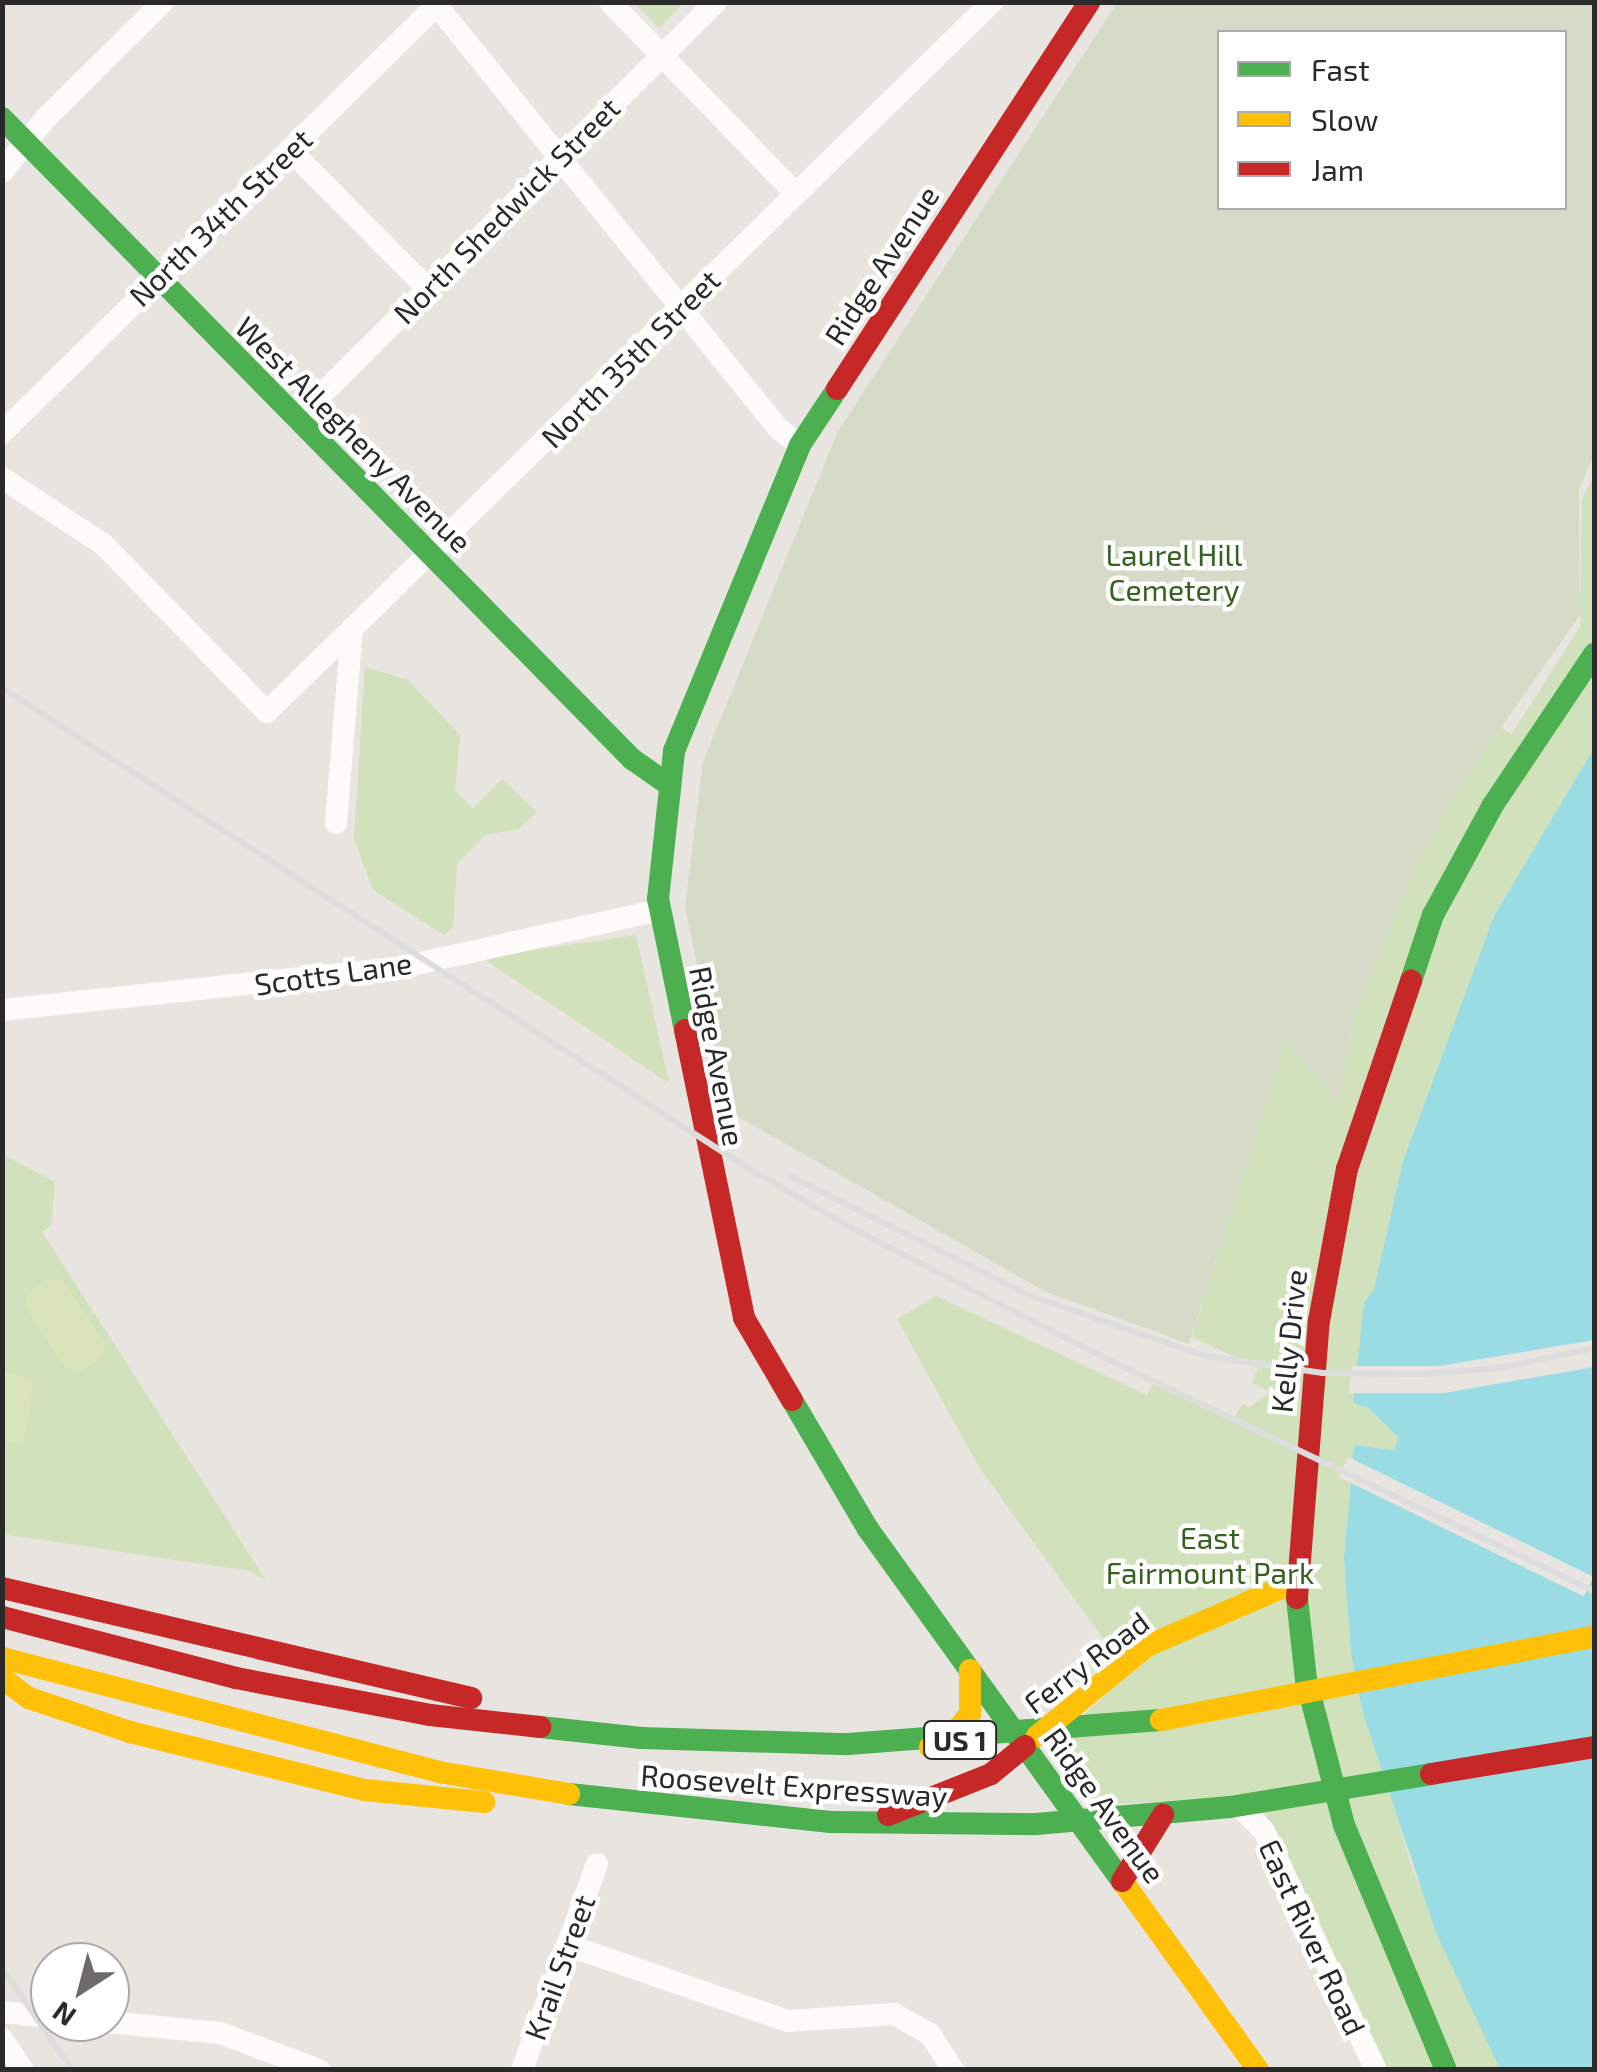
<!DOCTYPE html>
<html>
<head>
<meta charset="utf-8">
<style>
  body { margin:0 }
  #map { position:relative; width:1597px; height:2072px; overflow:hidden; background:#e8e4e0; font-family:"Exo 2",sans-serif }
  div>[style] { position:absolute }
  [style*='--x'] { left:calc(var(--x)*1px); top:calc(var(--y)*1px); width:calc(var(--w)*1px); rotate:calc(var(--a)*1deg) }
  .green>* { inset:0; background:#d0e1bb }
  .cemetery>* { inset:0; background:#d6dbc8 }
  .pitch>* { inset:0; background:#dae4ba }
  .water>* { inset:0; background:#99dce4 }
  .pier>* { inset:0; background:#e8e4e0; transform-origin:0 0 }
  .street>* { height:22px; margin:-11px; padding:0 11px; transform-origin:11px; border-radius:11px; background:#fcfbfa }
  .fast>* { height:22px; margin:-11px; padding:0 11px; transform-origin:11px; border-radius:11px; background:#4caf50 }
  .slow>* { height:22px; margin:-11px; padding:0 11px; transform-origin:11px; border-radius:11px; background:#ffc107 }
  .jam>* { height:22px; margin:-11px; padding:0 11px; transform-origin:11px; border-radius:11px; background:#c62828 }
  .rail>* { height:6px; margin:-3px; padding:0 3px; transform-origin:3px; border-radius:3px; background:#deddde }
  span { translate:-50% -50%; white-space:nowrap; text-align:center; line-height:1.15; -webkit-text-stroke:9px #fff; paint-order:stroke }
  .shield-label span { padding:2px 8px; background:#fff; border:2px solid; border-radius:8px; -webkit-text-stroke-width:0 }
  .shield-label { font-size:28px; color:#2a2a2a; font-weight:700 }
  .street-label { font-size:30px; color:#2a2a2a }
  .park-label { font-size:30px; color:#36621f }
  .frame { position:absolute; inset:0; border:5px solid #2a2a2a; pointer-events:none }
  .legend { position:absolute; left:1217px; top:30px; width:350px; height:180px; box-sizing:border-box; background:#fff; border:2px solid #aaa; margin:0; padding:12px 18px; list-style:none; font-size:30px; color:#2a2a2a }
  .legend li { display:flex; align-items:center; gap:20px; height:50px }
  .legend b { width:50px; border:2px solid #aaa }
  .north { position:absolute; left:30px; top:1942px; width:100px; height:100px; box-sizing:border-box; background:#fff; border:2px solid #aaa; border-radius:50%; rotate:216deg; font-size:28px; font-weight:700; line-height:40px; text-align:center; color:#2a2a2a }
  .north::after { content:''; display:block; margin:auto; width:35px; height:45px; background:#6c6b6a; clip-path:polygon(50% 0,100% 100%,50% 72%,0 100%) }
</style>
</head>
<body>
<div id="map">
  <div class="green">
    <i style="clip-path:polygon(634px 3px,684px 3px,659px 28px)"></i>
    <i style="clip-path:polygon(1594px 475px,1594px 748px,1494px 916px,1403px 1161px,1374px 1290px,1364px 1303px,1354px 1403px,1367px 1407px,1398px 1437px,1396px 1450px,1354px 1445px,1344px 1558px,1351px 1654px,1412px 1868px,1500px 2069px,1384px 2069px,1257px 1796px,1092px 1805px,1050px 1747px,1128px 1673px,979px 1467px,897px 1319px,936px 1296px,1147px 1395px,1154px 1381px,1234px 1419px,1242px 1404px,1249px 1407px,1271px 1392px,1252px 1383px,1258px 1368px,1192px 1337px,1286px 1042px,1338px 1103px,1356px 1011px,1422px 853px,1464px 780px,1501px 727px,1511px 735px,1580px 627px,1582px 499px)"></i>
    <i style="clip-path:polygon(365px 667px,408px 680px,460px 735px,455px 791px,473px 808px,502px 779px,537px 812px,519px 829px,485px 835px,457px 864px,453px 927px,444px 935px,373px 890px,354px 839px)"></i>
    <i style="clip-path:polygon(636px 935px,669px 1083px,482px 958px)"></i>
    <i style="clip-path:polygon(2px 1154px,55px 1182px,51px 1225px,42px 1232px,266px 1580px,249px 1571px,3px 1534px)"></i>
  </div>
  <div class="cemetery">
    <i style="clip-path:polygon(evenodd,1117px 3px,1594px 3px,1594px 455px,1579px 489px,1580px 615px,1464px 780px,1422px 853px,1356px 1011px,1338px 1104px,1286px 1043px,1189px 1344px,1044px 1291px,728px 1111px,685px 907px,703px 762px,838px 431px,1117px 3px,1220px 32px,1564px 32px,1564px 208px,1220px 208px,1220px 32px)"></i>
  </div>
  <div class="pitch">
    <i style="clip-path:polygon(50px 1278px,63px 1281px,105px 1344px,101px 1358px,79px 1372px,66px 1369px,25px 1306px,28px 1293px)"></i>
    <i style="clip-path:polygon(4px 1373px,34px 1378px,24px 1444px,3px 1440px)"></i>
  </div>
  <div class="water">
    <i style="clip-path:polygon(1594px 748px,1594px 2069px,1500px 2069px,1436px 1933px,1363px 1713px,1351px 1654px,1344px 1558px,1354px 1445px,1395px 1450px,1398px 1437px,1367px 1407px,1353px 1403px,1364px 1303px,1374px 1289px,1403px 1161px,1494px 916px)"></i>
  </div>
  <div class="pier">
    <i style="clip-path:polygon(1594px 1340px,1594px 1367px,1444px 1393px,1349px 1393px,1352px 1366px,1439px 1366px)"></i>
    <i style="left:1348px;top:1457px;width:273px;height:22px;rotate:26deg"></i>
  </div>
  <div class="street">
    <i style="--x:434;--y:2;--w:548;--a:51.08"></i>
    <i style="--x:778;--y:428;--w:28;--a:38"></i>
    <i style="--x:610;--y:2;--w:267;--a:45.9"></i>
    <i style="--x:290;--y:150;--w:196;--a:45.2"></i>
    <i style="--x:2;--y:172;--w:71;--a:-50.7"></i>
    <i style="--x:47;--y:117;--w:163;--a:-44.8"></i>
    <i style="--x:297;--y:419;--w:591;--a:-44.86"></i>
    <i style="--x:2;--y:433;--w:614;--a:-44.54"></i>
    <i style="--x:2;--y:478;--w:121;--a:33.2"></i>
    <i style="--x:103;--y:544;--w:235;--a:45.7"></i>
    <i style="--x:267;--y:712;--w:1015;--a:-44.4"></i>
    <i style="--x:336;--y:823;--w:195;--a:-85.3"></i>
    <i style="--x:2;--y:1010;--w:398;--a:-6.1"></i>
    <i style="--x:398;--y:968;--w:267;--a:-12.5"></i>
    <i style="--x:1244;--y:1811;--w:28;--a:45"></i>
    <i style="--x:1264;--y:1831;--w:264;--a:64.9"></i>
    <i style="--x:567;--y:1945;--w:234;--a:19"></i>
    <i style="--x:788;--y:2021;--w:106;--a:-3.8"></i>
    <i style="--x:894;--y:2014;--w:41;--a:29.1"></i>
    <i style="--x:930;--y:2034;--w:43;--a:57.4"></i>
    <i style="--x:2;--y:2012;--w:48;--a:5.9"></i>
    <i style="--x:108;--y:2022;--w:113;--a:5.6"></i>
    <i style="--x:220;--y:2033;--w:106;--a:20.5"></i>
    <i style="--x:2;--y:2039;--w:37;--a:56"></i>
    <i style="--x:522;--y:2070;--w:219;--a:-70"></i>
  </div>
  <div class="fast">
    <i style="--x:2;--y:118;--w:899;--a:45.5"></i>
    <i style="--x:632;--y:759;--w:45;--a:35.1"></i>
    <i style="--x:1411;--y:981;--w:70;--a:-71.6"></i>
    <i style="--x:1433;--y:915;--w:125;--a:-61.4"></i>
    <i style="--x:1493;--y:805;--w:182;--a:-56.2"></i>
    <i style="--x:685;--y:1030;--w:134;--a:-101.6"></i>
    <i style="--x:658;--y:899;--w:149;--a:-83.8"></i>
    <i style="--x:674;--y:751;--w:331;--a:-67.6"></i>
    <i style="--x:800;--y:445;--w:67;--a:-56.5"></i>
    <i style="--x:792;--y:1400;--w:150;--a:59.5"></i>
    <i style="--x:868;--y:1529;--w:435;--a:54.2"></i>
    <i style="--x:1297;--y:1598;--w:81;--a:83.7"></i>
    <i style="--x:1306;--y:1679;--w:151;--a:75.4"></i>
    <i style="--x:1344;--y:1825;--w:265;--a:67.4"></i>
    <i style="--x:540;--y:1727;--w:102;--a:6.2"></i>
    <i style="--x:641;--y:1738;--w:207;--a:1.7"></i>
    <i style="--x:848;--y:1744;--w:314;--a:-4.4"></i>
    <i style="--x:569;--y:1794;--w:263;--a:6.1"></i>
    <i style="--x:831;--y:1822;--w:205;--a:0.6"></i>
    <i style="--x:1036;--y:1824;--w:195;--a:-5"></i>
    <i style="--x:1230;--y:1807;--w:204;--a:-9.3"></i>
  </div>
  <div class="slow">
    <i style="--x:2;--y:1658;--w:452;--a:14.6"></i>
    <i style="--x:439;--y:1772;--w:132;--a:9.6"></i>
    <i style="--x:2;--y:1678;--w:34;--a:37"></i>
    <i style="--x:29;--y:1698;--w:107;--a:18.6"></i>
    <i style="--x:130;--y:1732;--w:242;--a:13.9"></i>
    <i style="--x:365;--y:1790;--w:120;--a:5.8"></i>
    <i style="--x:1161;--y:1720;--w:441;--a:-10.9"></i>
    <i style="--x:1037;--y:1736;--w:142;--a:-39.3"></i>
    <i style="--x:1147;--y:1646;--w:161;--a:-23.4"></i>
    <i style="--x:930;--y:1747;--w:26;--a:-28"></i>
    <i style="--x:953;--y:1735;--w:27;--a:-51"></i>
    <i style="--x:970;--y:1714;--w:44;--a:-90"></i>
    <i style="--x:1123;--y:1882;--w:231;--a:54.3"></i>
  </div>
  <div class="jam">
    <i style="--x:837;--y:389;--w:462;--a:-56.9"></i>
    <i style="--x:685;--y:1030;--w:294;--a:78.4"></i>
    <i style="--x:744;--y:1318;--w:95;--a:59.7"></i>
    <i style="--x:2;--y:1588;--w:482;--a:13.2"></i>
    <i style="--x:1297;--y:1598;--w:278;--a:-85.5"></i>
    <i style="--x:1319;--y:1321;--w:155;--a:-79.6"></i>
    <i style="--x:1347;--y:1169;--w:199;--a:-71.2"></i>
    <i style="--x:2;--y:1617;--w:242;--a:14.6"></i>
    <i style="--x:236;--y:1678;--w:197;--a:10.8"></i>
    <i style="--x:430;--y:1715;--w:111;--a:6.2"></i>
    <i style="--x:1431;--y:1774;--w:165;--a:-9.4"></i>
    <i style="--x:888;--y:1815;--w:111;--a:-21.7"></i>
    <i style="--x:991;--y:1774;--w:44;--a:-39.5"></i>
    <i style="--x:1122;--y:1881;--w:78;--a:-58.2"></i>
  </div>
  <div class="rail">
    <i style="--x:2;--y:688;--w:881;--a:32.77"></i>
    <i style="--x:743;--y:1165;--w:121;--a:30.2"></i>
    <i style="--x:848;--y:1226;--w:293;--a:27.2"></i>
    <i style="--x:1109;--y:1360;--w:537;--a:25.47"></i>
    <i style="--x:792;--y:1177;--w:267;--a:26.5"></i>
    <i style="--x:1031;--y:1296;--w:184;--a:19"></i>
    <i style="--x:1205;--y:1356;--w:119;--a:8.2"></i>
    <i style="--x:1323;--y:1373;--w:100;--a:0.6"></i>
    <i style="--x:1423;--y:1374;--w:76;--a:-4.5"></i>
    <i style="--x:1499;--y:1368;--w:97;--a:-11.9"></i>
    <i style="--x:2;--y:1968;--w:124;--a:55.5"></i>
  </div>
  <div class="shield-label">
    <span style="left:960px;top:1740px">US 1</span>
  </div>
  <div class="street-label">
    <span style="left:506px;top:210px;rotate:-45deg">North Shedwick Street</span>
    <span style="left:220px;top:217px;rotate:-44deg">North 34th Street</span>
    <span style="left:881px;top:265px;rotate:-57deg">Ridge Avenue</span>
    <span style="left:630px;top:358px;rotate:-45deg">North 35th Street</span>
    <span style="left:354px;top:434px;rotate:45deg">West Allegheny Avenue</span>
    <span style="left:333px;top:973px;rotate:-8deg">Scotts Lane</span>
    <span style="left:718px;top:1056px;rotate:79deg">Ridge Avenue</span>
    <span style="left:1288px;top:1341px;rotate:-84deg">Kelly Drive</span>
    <span style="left:1086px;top:1662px;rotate:-37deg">Ferry Road</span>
    <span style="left:794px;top:1785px;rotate:4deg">Roosevelt Expressway</span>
    <span style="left:1105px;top:1805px;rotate:54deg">Ridge Avenue</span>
    <span style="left:1313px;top:1937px;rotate:65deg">East River Road</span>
    <span style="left:559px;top:1967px;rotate:-70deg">Krail Street</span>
  </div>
  <div class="park-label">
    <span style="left:1174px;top:571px">Laurel Hill<br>Cemetery</span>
    <span style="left:1210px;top:1554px">East<br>Fairmount Park</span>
  </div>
  <div class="frame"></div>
  <ul class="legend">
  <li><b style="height:12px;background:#4caf50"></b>Fast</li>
  <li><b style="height:12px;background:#ffc107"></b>Slow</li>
  <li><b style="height:12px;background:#c62828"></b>Jam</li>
  </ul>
  <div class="north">N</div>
</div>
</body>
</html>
